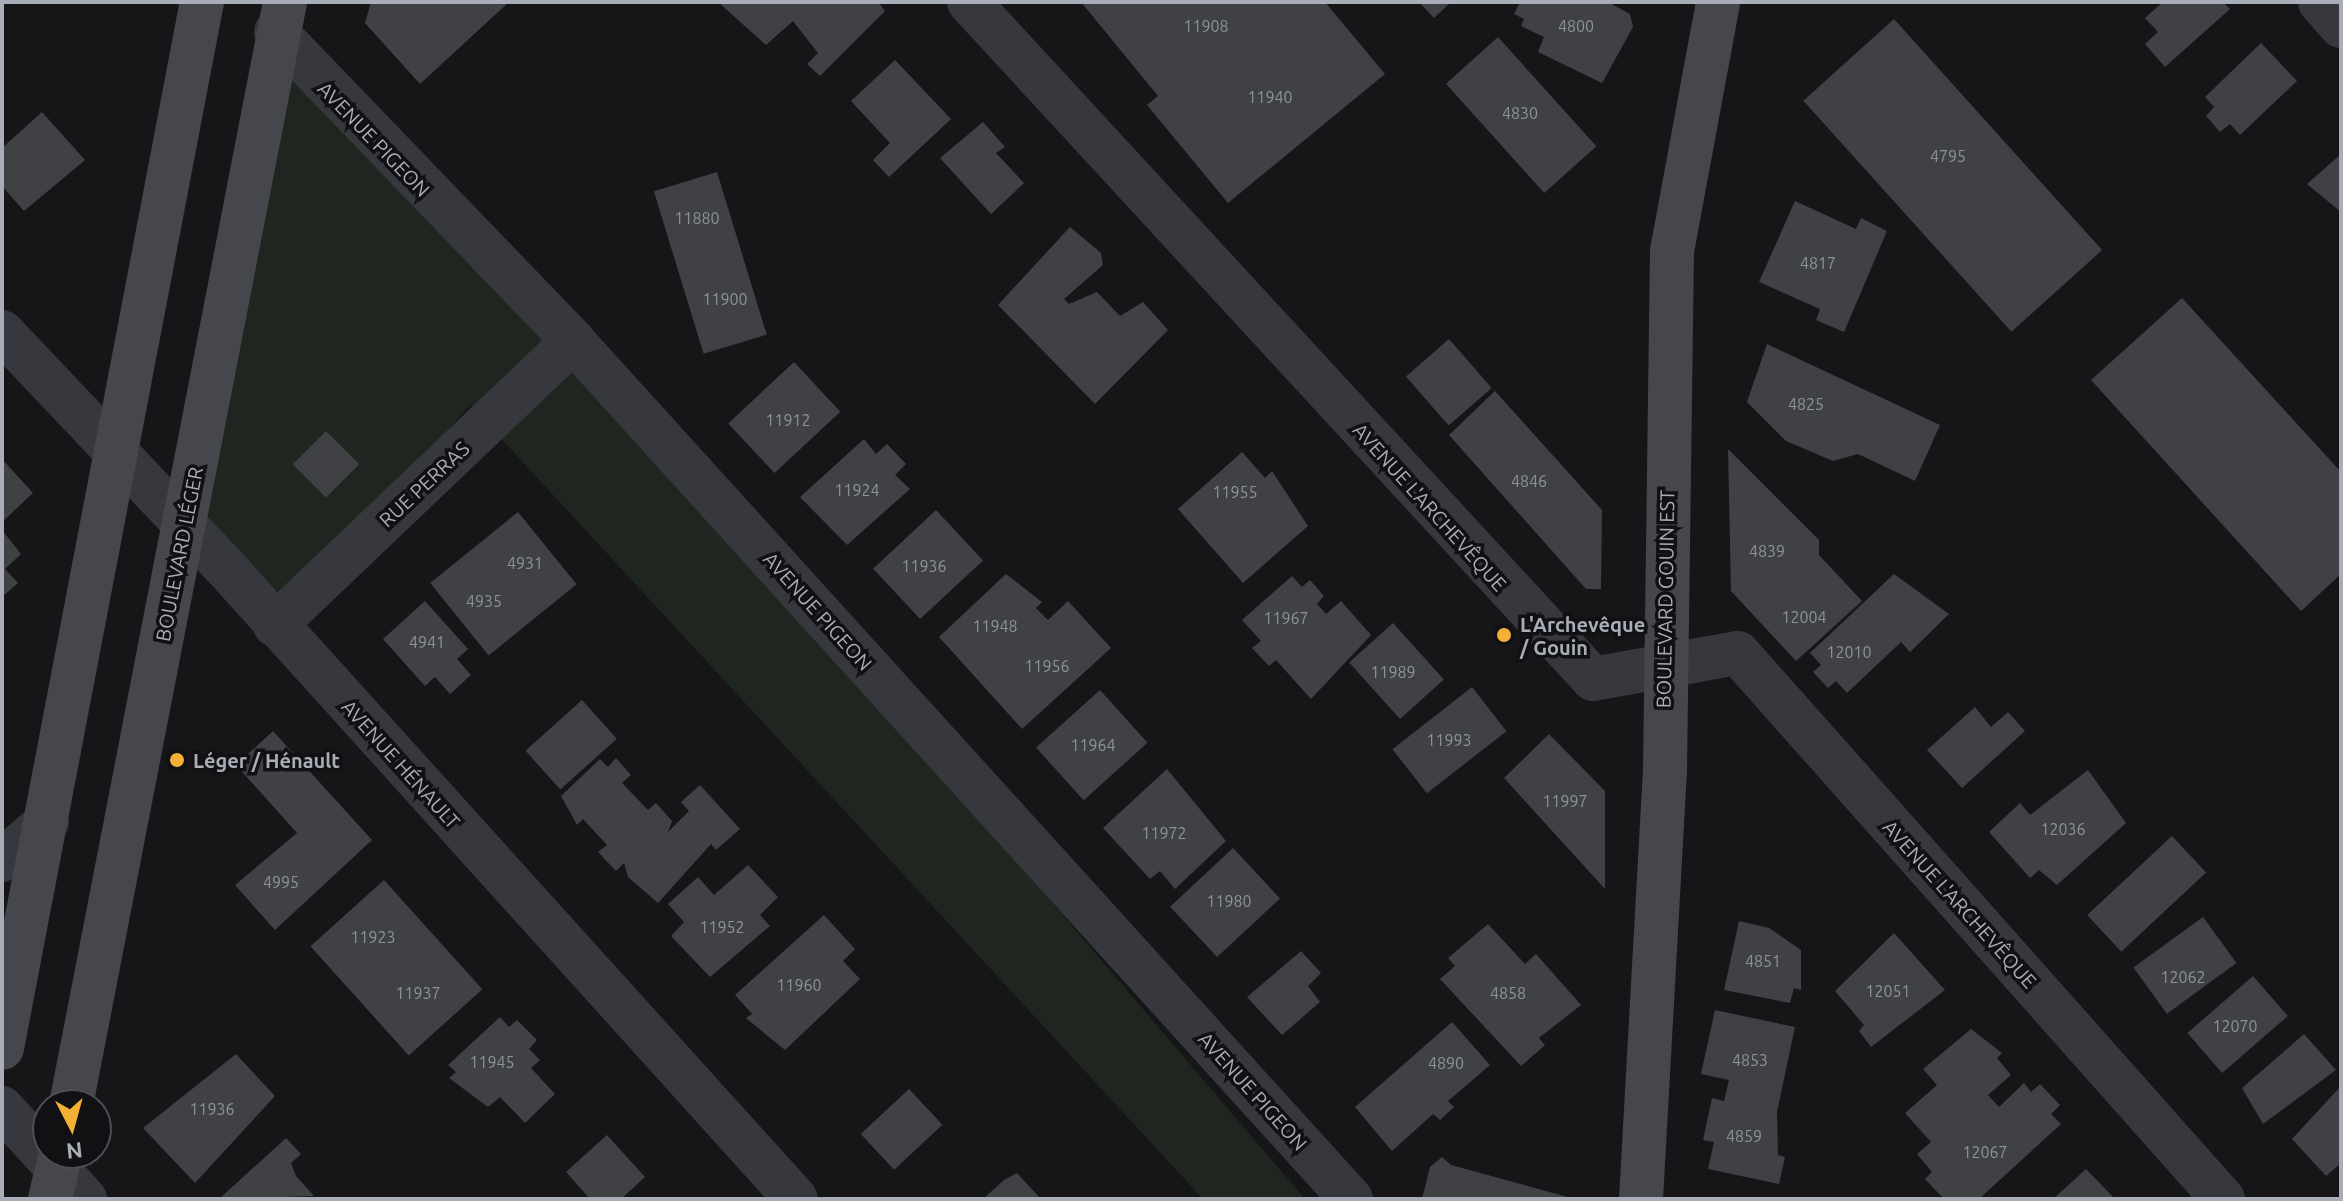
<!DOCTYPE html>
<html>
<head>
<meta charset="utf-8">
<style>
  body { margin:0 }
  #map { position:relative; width:2343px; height:1201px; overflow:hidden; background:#161618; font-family:Ubuntu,sans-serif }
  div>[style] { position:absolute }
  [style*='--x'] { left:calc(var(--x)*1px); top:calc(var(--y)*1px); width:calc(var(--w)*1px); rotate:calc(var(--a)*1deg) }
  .green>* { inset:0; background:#1e261f }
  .building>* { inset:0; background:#404145; transform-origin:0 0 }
  .street>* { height:44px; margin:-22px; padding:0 22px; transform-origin:22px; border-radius:22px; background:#37383d }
  .secondary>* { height:44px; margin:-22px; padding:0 22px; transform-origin:22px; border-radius:22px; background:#45474d }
  .dots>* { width:22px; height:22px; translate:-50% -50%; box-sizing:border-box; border:4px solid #111113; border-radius:50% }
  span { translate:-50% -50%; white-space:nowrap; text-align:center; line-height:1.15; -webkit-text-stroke:7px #111113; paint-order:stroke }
  .number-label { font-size:16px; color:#8e929b }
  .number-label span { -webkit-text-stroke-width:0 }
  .street-label { font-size:20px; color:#a8adb8 }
  .poi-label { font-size:20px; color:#a8adb8; font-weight:700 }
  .left { translate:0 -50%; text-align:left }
  .frame { position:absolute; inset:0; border:4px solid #a8adb8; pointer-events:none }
  .north { position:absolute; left:32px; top:1089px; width:80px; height:80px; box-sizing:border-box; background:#111113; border:2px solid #4d4f55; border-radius:50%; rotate:174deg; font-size:22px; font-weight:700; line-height:32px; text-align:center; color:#a8adb8 }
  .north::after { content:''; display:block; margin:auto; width:28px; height:36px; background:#f2b134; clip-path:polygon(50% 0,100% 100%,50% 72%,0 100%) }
</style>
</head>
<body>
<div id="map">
  <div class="green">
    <i style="clip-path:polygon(276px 32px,573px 341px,1305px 1199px,1203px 1199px,470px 405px,275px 625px,185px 524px)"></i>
  </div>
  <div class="building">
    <i style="clip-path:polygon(371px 2px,509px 2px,420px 84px,365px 23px)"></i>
    <i style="clip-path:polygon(718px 2px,878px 2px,885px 11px,820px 76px,807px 64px,818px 53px,793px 21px,766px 45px)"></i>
    <i style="clip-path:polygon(1081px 2px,1325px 2px,1385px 74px,1228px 203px,1147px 105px,1158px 96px)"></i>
    <i style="clip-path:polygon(1419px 2px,1451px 2px,1434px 18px)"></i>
    <i style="clip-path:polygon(1520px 2px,1608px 2px,1630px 14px,1633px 27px,1602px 83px,1538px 52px,1544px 37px,1521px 26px,1524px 19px,1514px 14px)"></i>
    <i style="clip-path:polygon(2163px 2px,2223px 2px,2230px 9px,2165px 67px,2145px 44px,2158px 32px,2145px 18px)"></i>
    <i style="left:1894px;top:19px;width:311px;height:122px;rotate:48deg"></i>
    <i style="left:1498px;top:37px;width:147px;height:70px;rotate:48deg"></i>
    <i style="clip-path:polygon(2261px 43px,2297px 81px,2240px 135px,2230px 124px,2220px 132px,2206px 116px,2214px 107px,2205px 97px)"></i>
    <i style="clip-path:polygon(895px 60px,951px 119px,889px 177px,873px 160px,890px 143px,851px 101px)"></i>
    <i style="clip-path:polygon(42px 112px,85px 160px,24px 211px,2px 186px,2px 148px)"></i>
    <i style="clip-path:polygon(983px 122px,1005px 147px,996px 153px,1024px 183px,991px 214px,940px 158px)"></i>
    <i style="clip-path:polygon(2341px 154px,2341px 212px,2307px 184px)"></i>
    <i style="left:717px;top:172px;width:170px;height:66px;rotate:73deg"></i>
    <i style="clip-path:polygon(1795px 201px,1856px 229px,1861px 218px,1887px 231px,1844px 332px,1816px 320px,1820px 309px,1759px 282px)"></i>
    <i style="clip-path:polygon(1070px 227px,1101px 253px,1103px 265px,1064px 299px,1069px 304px,1097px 292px,1120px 316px,1143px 302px,1168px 330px,1095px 404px,998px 305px)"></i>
    <i style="clip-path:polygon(2182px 298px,2341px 472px,2341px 574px,2301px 611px,2091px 380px)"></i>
    <i style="left:1449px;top:339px;width:65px;height:57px;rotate:49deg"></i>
    <i style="clip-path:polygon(1767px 344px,1940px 425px,1915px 481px,1858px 454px,1833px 461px,1786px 441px,1747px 402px)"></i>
    <i style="left:794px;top:362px;width:68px;height:90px;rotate:47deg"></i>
    <i style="clip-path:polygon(1495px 391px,1602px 510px,1601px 589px,1586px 589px,1449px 435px)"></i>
    <i style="left:326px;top:431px;width:47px;height:47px;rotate:45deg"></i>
    <i style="clip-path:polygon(864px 439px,876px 454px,887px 444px,906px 464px,895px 475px,910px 489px,847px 545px,800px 497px)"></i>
    <i style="clip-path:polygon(1728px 449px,1819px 540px,1819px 555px,1862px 601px,1796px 661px,1731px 591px)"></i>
    <i style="clip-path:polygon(1242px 452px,1265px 478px,1272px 471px,1308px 526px,1243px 583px,1178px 509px)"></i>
    <i style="clip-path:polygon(2px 459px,33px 493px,2px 522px)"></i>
    <i style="left:936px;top:510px;width:69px;height:86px;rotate:47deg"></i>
    <i style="left:518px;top:512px;width:93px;height:113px;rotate:51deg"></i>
    <i style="clip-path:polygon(2px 530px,21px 554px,5px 569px,18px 583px,2px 597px)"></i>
    <i style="clip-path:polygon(1006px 574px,1042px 602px,1036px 608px,1048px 620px,1068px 601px,1111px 648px,1022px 729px,939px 637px)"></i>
    <i style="clip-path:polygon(1894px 574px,1949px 614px,1910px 652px,1901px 642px,1847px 693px,1836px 681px,1828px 688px,1813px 672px,1821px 665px,1810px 653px)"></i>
    <i style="clip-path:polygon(1292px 576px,1302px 587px,1310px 580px,1324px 596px,1317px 604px,1326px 614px,1341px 601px,1371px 635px,1311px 699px,1276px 660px,1269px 666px,1252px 648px,1261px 641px,1242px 620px)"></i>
    <i style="clip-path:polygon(425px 601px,468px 649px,457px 659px,471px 675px,450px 694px,435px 677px,425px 686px,383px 639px)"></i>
    <i style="left:1393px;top:623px;width:76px;height:59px;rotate:48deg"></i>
    <i style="left:1472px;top:687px;width:56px;height:101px;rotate:52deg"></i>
    <i style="left:1100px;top:690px;width:71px;height:86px;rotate:48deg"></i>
    <i style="left:582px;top:700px;width:52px;height:76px;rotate:48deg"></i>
    <i style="clip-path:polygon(1975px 707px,1991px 727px,2008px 712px,2025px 731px,1962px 788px,1927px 750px)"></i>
    <i style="clip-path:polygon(273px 731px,372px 840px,275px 930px,235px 885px,297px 833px,236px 765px)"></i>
    <i style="clip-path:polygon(1549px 734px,1605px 791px,1605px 889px,1504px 778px)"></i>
    <i style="clip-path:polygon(616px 758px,631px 775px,622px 783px,648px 810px,656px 803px,672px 821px,668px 832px,689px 811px,681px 802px,700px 785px,740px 829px,716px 850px,711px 844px,658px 903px,628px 877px,624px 863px,616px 871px,598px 852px,607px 845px,583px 819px,577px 825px,561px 796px,600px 759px,608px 767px)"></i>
    <i style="clip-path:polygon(1167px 769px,1226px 841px,1175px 889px,1160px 871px,1150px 879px,1103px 828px)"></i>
    <i style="clip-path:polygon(2088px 770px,2126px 823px,2057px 885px,2039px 870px,2030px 878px,1989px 832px,2020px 803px,2030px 815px)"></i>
    <i style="left:2172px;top:836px;width:50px;height:116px;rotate:47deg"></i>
    <i style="left:1233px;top:848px;width:69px;height:86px;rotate:47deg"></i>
    <i style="clip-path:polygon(748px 865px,778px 897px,760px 915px,770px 926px,710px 977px,671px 936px,684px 922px,668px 904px,698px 877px,714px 895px)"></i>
    <i style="left:384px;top:880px;width:147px;height:99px;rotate:48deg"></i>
    <i style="clip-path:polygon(824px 915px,855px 949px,843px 961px,860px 979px,785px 1050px,746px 1018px,752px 1014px,735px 995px)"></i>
    <i style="left:2203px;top:917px;width:57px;height:86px;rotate:54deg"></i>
    <i style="clip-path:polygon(1739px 921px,1769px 928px,1801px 950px,1801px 990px,1794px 988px,1790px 1003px,1724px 990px)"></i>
    <i style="clip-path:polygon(1488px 924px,1525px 964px,1536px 954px,1581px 1005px,1539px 1038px,1545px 1045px,1521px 1066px,1440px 979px,1455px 966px,1448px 958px)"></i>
    <i style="clip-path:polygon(1894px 933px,1945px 990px,1871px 1047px,1859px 1031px,1864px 1025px,1835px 991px)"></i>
    <i style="clip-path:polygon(1301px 951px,1321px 973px,1308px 986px,1320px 1002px,1282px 1035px,1247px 997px)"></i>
    <i style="left:2253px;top:976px;width:53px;height:87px;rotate:49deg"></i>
    <i style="clip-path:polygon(1715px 1010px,1795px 1027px,1777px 1112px,1778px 1155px,1785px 1157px,1779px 1184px,1708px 1169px,1714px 1142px,1703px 1140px,1712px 1098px,1724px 1101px,1729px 1080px,1701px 1074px)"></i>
    <i style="clip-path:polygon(500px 1017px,509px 1027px,517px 1020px,537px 1040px,529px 1049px,540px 1060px,531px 1068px,555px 1094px,525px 1123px,500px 1097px,488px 1107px,449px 1078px,456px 1072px,448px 1065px)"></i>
    <i style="clip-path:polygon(1452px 1022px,1490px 1065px,1448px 1101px,1454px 1107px,1440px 1120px,1433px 1114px,1392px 1151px,1355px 1107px)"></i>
    <i style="clip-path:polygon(1971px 1029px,2002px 1053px,1997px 1058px,2011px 1075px,1988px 1095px,1999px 1107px,2024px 1083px,2031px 1092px,2040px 1084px,2060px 1105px,2051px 1114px,2061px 1124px,1979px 1199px,1944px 1199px,1925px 1179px,1932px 1172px,1917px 1154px,1931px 1142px,1905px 1113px,1937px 1085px,1923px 1069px)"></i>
    <i style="clip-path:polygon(2304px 1034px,2336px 1070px,2263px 1124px,2242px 1088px)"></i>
    <i style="clip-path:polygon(236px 1054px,275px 1096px,195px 1183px,143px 1128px)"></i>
    <i style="clip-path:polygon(2341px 1086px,2341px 1163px,2326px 1176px,2292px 1139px)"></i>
    <i style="left:909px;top:1089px;width:49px;height:66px;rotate:47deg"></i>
    <i style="clip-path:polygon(607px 1135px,645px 1177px,621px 1199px,590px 1199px,566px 1172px)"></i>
    <i style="clip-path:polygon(286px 1138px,301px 1154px,291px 1163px,296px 1176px,314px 1196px,219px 1199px)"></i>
    <i style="clip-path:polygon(1442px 1157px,1451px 1165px,1575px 1199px,1422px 1199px,1430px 1167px)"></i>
    <i style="clip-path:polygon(2086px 1169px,2115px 1199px,2053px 1199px)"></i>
    <i style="clip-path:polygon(1017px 1173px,1041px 1199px,983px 1199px,1004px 1180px)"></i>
  </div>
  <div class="street">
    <i style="--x:969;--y:2;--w:921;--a:47.33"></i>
    <i style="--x:1593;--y:679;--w:147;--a:-10.2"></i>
    <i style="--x:1738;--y:653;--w:730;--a:48.39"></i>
    <i style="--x:2320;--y:2;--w:32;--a:49"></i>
    <i style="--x:276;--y:32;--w:429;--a:46.1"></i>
    <i style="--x:573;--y:341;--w:1158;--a:47.8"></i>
    <i style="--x:2;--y:332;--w:325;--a:46.5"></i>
    <i style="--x:226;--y:568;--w:850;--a:47.91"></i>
    <i style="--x:275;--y:625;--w:412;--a:-43.6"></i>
    <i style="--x:2;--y:860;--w:59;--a:-40.2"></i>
    <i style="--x:2;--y:1108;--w:123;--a:47.6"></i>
  </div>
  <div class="secondary">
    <i style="--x:2;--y:1048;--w:1065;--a:-79.18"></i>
    <i style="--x:71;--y:1105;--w:1124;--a:-79.02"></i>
    <i style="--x:50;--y:1199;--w:47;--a:-76.6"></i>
    <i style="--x:1641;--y:1199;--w:430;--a:-86.8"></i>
    <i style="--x:1665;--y:770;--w:519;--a:-89.23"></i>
    <i style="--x:1672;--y:251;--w:253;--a:-79.5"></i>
  </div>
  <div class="dots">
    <i style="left:1504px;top:635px;background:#f2b134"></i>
    <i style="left:177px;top:760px;background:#f2b134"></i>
  </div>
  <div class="number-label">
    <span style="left:1206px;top:26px">11908</span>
    <span style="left:1576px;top:26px">4800</span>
    <span style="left:1270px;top:97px">11940</span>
    <span style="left:1520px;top:113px">4830</span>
    <span style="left:1948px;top:156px">4795</span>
    <span style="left:697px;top:218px">11880</span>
    <span style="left:1818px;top:263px">4817</span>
    <span style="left:725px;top:299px">11900</span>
    <span style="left:1806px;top:404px">4825</span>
    <span style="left:788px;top:420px">11912</span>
    <span style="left:1529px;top:481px">4846</span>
    <span style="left:857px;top:490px">11924</span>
    <span style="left:1235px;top:492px">11955</span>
    <span style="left:1767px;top:551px">4839</span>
    <span style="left:525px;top:563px">4931</span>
    <span style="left:924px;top:566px">11936</span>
    <span style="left:484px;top:601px">4935</span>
    <span style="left:1804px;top:617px">12004</span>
    <span style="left:1286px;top:618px">11967</span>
    <span style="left:995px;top:626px">11948</span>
    <span style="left:427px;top:642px">4941</span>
    <span style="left:1849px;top:652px">12010</span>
    <span style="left:1047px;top:666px">11956</span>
    <span style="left:1393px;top:672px">11989</span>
    <span style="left:1449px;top:740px">11993</span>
    <span style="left:1093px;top:745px">11964</span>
    <span style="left:1565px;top:801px">11997</span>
    <span style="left:2063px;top:829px">12036</span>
    <span style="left:1164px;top:833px">11972</span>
    <span style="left:281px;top:882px">4995</span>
    <span style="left:1229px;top:901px">11980</span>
    <span style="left:722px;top:927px">11952</span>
    <span style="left:373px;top:937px">11923</span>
    <span style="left:1763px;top:961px">4851</span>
    <span style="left:2183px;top:977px">12062</span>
    <span style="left:799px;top:985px">11960</span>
    <span style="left:1888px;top:991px">12051</span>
    <span style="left:418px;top:993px">11937</span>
    <span style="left:1508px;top:993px">4858</span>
    <span style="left:2235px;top:1026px">12070</span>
    <span style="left:1750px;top:1060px">4853</span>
    <span style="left:492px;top:1062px">11945</span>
    <span style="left:1446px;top:1063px">4890</span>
    <span style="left:212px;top:1109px">11936</span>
    <span style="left:1744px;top:1136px">4859</span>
    <span style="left:1985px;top:1152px">12067</span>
  </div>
  <div class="street-label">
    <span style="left:374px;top:139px;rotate:46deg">AVENUE PIGEON</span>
    <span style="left:424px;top:484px;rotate:-43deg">RUE PERRAS</span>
    <span style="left:1430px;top:507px;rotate:48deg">AVENUE L'ARCHEVÊQUE</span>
    <span style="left:179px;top:554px;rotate:-79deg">BOULEVARD LÉGER</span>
    <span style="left:1665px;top:599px;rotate:-89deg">BOULEVARD GOUIN EST</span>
    <span style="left:818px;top:611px;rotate:48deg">AVENUE PIGEON</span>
    <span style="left:401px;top:764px;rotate:48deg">AVENUE HÉNAULT</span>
    <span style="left:1960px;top:904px;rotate:48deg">AVENUE L'ARCHEVÊQUE</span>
    <span style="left:1253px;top:1091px;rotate:48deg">AVENUE PIGEON</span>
  </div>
  <div class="poi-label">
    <span class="left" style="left:1520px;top:636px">L'Archevêque<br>/ Gouin</span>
    <span class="left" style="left:193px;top:760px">Léger / Hénault</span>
  </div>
  <div class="frame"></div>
  <div class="north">N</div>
</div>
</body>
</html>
